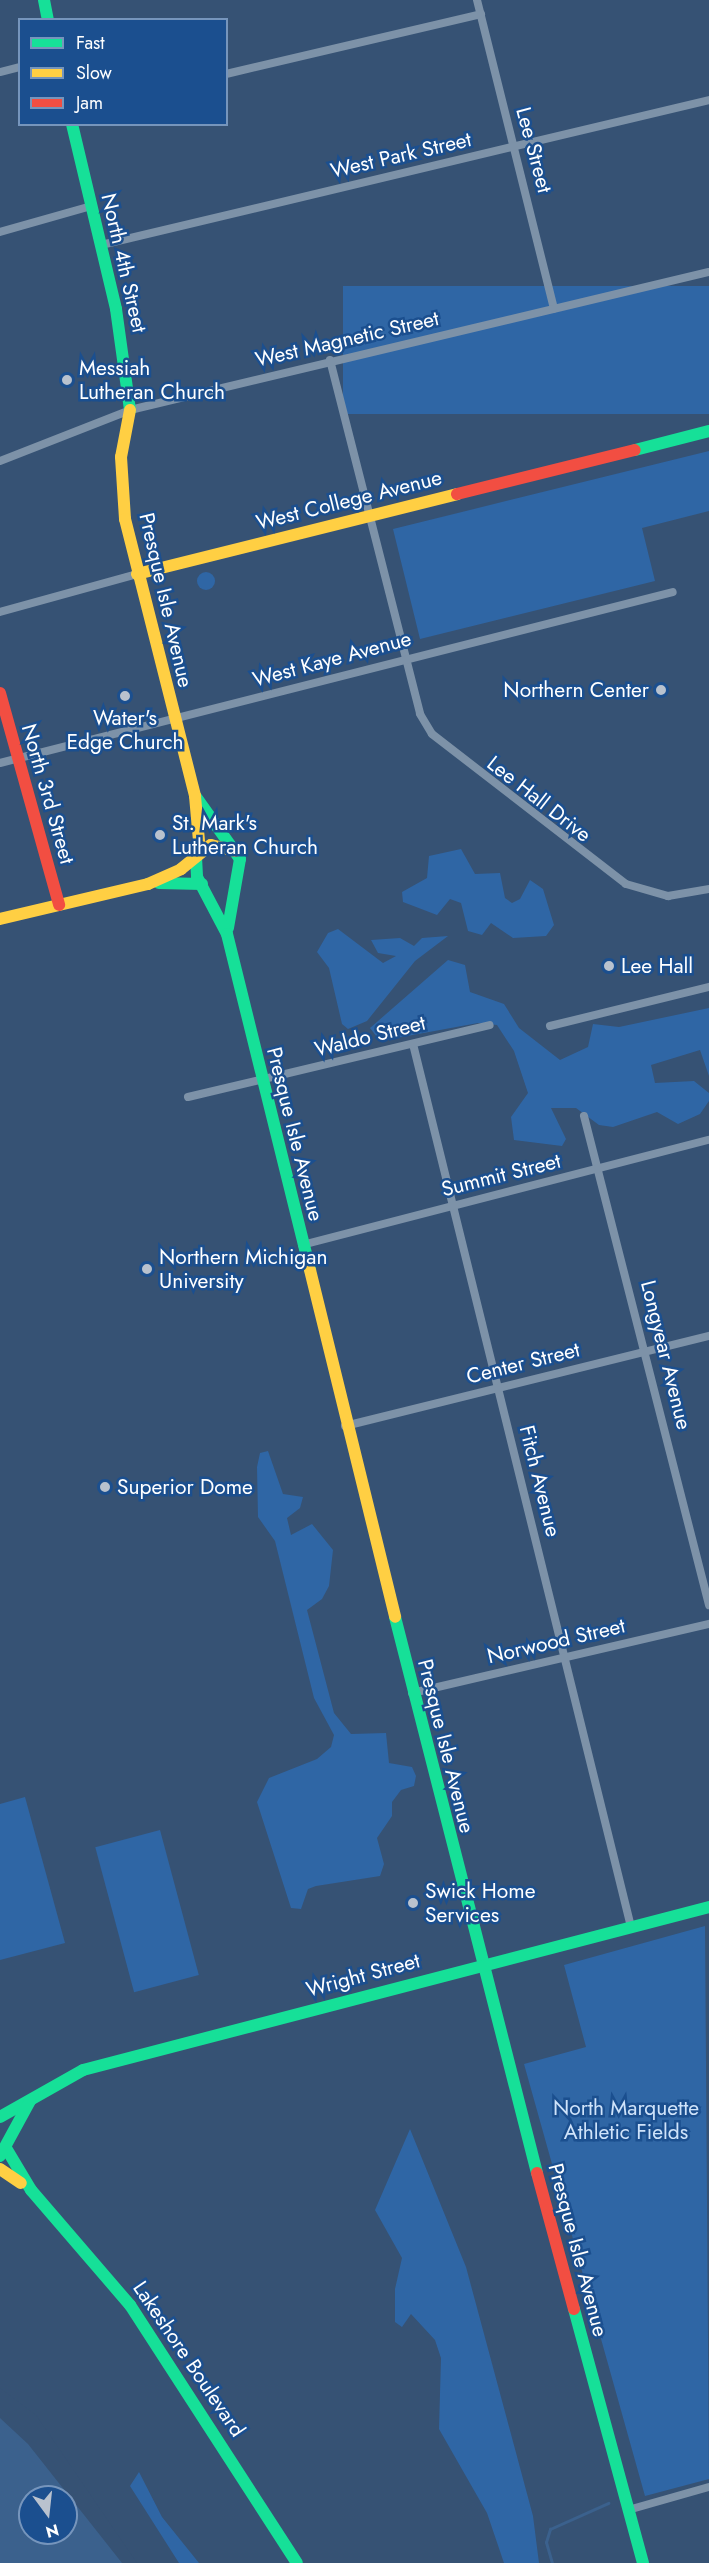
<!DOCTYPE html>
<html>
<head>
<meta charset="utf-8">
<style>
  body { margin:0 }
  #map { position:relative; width:709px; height:2563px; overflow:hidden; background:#365274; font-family:Jost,sans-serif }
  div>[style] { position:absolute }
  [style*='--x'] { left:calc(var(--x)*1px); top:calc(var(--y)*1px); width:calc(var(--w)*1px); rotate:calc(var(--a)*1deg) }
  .green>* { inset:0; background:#2f66a5; transform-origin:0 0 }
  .round { border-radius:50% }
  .water>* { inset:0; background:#3b618d }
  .pier>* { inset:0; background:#365274 }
  .stream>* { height:3px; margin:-1.5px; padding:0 1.5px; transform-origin:1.5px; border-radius:1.5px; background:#3b618d }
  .street>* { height:8px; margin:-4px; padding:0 4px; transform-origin:4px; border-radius:4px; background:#7d92a8 }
  .fast>* { height:12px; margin:-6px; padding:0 6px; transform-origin:6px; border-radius:6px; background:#16e098 }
  .slow>* { height:12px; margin:-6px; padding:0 6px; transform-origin:6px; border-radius:6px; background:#ffcf43 }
  .jam>* { height:12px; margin:-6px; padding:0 6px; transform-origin:6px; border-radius:6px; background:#f24e42 }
  .dots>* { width:16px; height:16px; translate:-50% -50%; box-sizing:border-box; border:3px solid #1b4f8f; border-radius:50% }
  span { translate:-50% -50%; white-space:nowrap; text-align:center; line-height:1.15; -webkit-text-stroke:5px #1b4f8f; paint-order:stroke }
  .street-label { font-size:21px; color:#fff }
  .poi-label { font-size:21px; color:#fff }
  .left { translate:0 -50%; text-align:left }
  .right { translate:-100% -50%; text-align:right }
  .park-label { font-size:21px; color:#cfe3fa }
  .legend { position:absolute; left:18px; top:18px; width:210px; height:108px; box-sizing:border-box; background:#1b4f8f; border:2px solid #7695bc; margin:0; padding:8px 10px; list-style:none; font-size:18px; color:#fff }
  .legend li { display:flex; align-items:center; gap:12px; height:30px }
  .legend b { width:30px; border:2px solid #7695bc }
  .north { position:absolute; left:18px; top:2485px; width:60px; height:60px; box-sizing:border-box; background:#1b4f8f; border:2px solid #7695bc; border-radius:50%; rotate:165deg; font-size:16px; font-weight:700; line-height:24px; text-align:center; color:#fff }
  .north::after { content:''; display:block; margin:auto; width:21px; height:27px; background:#b9c2ce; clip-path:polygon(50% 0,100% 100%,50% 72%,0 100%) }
</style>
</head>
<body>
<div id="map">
  <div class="green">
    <i style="left:709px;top:286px;width:128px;height:366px;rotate:90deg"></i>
    <i style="clip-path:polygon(709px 451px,709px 511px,642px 528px,655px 581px,420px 639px,393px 529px)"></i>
    <i class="round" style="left:197px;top:572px;width:18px;height:18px"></i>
    <i style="clip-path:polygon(461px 849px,475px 874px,500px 873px,505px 898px,512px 903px,520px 899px,530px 880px,543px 889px,554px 925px,546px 936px,513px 938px,491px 923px,482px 935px,468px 931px,461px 903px,450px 899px,437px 915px,403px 902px,402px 892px,427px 878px,429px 856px)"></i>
    <i style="clip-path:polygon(338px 929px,383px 963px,396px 956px,378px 953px,371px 940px,400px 938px,414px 946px,422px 938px,448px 936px,415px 961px,367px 1021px,348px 1029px,342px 1024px,329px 968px,317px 952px,328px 933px)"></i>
    <i style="clip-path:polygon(448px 960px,465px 965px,470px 992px,504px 1004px,519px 1028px,560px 1060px,588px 1047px,593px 1024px,619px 1027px,709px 1008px,709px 1076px,700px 1050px,651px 1065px,655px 1083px,694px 1081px,709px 1093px,709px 1101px,700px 1114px,678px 1124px,657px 1112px,613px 1127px,599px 1125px,576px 1108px,551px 1108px,566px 1139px,562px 1146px,514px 1140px,511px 1117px,528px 1093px,514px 1051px,497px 1025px,478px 1023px,380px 1041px,370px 1028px)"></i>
    <i style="clip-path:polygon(268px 1451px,283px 1494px,303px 1497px,300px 1508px,287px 1518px,291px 1535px,312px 1524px,333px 1550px,329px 1586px,322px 1599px,307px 1610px,334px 1713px,351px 1734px,386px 1733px,389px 1763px,412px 1767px,416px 1776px,414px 1786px,401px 1790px,392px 1802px,392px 1816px,377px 1838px,384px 1864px,380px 1876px,316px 1886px,308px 1889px,301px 1909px,291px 1908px,257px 1802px,269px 1778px,317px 1759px,331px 1747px,334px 1735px,314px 1698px,275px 1541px,258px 1517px,257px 1467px,260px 1453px)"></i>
    <i style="clip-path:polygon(25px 1797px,65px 1943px,0 1960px,0 1804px)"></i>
    <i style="left:160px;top:1830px;width:150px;height:67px;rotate:75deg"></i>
    <i style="clip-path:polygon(705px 1926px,709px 2479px,645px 2496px,524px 2064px,586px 2047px,564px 1965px)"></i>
    <i style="clip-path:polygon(410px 2129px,466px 2267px,533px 2516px,539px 2563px,504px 2563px,487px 2513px,439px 2429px,441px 2358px,435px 2340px,411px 2314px,402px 2327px,395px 2322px,395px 2289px,402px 2258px,375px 2210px)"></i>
    <i style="clip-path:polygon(139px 2472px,162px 2517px,199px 2563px,179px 2563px,130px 2486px)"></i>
  </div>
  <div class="water">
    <i style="clip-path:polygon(evenodd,0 2391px,134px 2563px,0 2563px,0 2391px,30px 2497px,66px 2497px,66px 2533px,30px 2533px,30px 2497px)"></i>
  </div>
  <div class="pier">
    <i style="clip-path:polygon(0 2388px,36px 2415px,137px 2563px,122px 2563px,28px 2444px,0 2418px)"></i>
  </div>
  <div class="stream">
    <i style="--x:552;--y:2563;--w:22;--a:-106"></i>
    <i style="--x:546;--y:2542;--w:14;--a:-73"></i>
    <i style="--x:550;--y:2529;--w:64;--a:-24.1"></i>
  </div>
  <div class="street">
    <i style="--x:477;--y:0;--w:318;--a:76"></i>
    <i style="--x:0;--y:72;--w:21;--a:-14"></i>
    <i style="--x:226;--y:74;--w:262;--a:-13.2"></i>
    <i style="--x:0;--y:232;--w:95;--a:-15.9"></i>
    <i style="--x:101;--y:245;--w:625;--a:-13.41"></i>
    <i style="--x:330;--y:360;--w:365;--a:75.7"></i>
    <i style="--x:420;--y:714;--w:23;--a:59"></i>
    <i style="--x:432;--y:734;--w:245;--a:37.7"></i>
    <i style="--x:626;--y:884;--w:44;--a:15.9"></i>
    <i style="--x:668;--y:896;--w:42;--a:-9.7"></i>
    <i style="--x:0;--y:461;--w:140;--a:-21.4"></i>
    <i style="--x:130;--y:410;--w:595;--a:-13.41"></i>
    <i style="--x:0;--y:612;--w:142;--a:-15.5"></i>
    <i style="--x:0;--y:763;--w:694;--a:-14.26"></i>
    <i style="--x:550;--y:1026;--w:164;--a:-13.8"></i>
    <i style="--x:413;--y:1044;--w:910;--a:76.13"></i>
    <i style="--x:188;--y:1097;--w:310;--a:-13.4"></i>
    <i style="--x:584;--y:1116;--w:505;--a:75.66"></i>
    <i style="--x:302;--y:1245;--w:420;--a:-14.5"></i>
    <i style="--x:345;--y:1426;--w:375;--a:-13.9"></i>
    <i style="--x:412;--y:1693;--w:305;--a:-13.1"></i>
    <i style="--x:628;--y:2510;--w:84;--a:-15.9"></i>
  </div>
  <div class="fast">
    <i style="--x:44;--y:0;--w:20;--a:79"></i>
    <i style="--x:72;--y:124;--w:190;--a:76.6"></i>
    <i style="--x:116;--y:309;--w:102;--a:82.1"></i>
    <i style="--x:635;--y:450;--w:76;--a:-14.4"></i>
    <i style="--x:196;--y:797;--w:76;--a:54.6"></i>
    <i style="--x:240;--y:859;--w:70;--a:99.9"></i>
    <i style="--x:196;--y:857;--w:20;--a:87"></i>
    <i style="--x:197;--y:877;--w:64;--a:62.2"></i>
    <i style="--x:227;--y:934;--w:346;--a:76.1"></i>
    <i style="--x:159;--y:883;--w:43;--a:1.3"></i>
    <i style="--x:395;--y:1617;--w:574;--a:75.67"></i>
    <i style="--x:0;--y:2117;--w:95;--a:-29.5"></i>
    <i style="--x:83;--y:2070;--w:647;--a:-14.59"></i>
    <i style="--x:6;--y:2148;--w:49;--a:59.2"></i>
    <i style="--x:31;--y:2190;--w:152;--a:49.3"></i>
    <i style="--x:130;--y:2305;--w:307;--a:57.1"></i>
    <i style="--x:0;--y:2156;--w:63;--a:-61.4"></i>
    <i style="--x:574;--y:2309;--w:263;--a:74.8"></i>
  </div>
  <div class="slow">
    <i style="--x:130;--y:410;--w:48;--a:100.8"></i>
    <i style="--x:121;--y:457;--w:62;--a:86.3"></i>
    <i style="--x:125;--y:519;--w:286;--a:75.8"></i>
    <i style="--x:195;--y:796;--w:56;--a:84.9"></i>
    <i style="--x:137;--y:574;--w:330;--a:-14"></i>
    <i style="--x:0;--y:919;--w:152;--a:-13.3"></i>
    <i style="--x:148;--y:884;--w:36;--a:-24"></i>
    <i style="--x:181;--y:869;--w:38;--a:-39"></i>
    <i style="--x:211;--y:845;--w:25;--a:14"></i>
    <i style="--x:310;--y:1270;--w:357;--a:76.2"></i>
    <i style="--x:0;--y:2169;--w:25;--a:34"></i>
  </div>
  <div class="jam">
    <i style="--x:457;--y:494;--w:183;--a:-13.9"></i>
    <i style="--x:0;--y:693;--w:220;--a:74.4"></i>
    <i style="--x:537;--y:2173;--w:141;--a:74.8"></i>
  </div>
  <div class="dots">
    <i style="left:67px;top:380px;background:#b9c2ce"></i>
    <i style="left:661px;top:690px;background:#b9c2ce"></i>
    <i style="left:125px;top:696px;background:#b9c2ce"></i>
    <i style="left:160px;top:835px;background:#b9c2ce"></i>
    <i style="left:609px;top:966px;background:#b9c2ce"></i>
    <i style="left:147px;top:1269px;background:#b9c2ce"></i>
    <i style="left:105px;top:1487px;background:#b9c2ce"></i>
    <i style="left:413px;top:1903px;background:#b9c2ce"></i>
  </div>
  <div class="street-label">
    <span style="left:534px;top:150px;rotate:75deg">Lee Street</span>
    <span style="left:401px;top:155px;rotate:-13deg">West Park Street</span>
    <span style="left:124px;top:263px;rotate:77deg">North 4th Street</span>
    <span style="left:347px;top:339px;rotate:-13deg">West Magnetic Street</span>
    <span style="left:349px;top:500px;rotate:-14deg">West College Avenue</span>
    <span style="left:166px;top:600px;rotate:77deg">Presque Isle Avenue</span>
    <span style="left:332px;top:659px;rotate:-15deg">West Kaye Avenue</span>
    <span style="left:48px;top:794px;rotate:74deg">North 3rd Street</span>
    <span style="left:539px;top:799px;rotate:38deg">Lee Hall Drive</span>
    <span style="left:370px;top:1036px;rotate:-14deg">Waldo Street</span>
    <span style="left:295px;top:1134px;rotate:76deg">Presque Isle Avenue</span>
    <span style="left:501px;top:1175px;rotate:-14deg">Summit Street</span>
    <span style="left:666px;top:1355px;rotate:76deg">Longyear Avenue</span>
    <span style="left:523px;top:1363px;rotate:-14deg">Center Street</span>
    <span style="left:540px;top:1481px;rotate:76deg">Fitch Avenue</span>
    <span style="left:556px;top:1641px;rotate:-13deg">Norwood Street</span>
    <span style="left:446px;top:1746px;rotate:76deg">Presque Isle Avenue</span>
    <span style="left:363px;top:1975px;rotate:-15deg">Wright Street</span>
    <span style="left:578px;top:2250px;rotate:75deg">Presque Isle Avenue</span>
    <span style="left:189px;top:2359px;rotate:56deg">Lakeshore Boulevard</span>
  </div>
  <div class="poi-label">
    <span class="left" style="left:79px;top:380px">Messiah<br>Lutheran Church</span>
    <span class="right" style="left:649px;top:690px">Northern Center</span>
    <span style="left:125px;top:730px">Water's<br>Edge Church</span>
    <span class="left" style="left:172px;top:835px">St. Mark's<br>Lutheran Church</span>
    <span class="left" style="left:621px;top:966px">Lee Hall</span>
    <span class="left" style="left:159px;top:1269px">Northern Michigan<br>University</span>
    <span class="left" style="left:117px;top:1487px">Superior Dome</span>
    <span class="left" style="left:425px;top:1903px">Swick Home<br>Services</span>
  </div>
  <div class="park-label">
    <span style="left:626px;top:2120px">North Marquette<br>Athletic Fields</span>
  </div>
  <ul class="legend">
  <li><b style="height:8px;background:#16e098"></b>Fast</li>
  <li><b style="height:8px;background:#ffcf43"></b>Slow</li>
  <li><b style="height:8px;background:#f24e42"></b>Jam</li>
  </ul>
  <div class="north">N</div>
</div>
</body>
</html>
